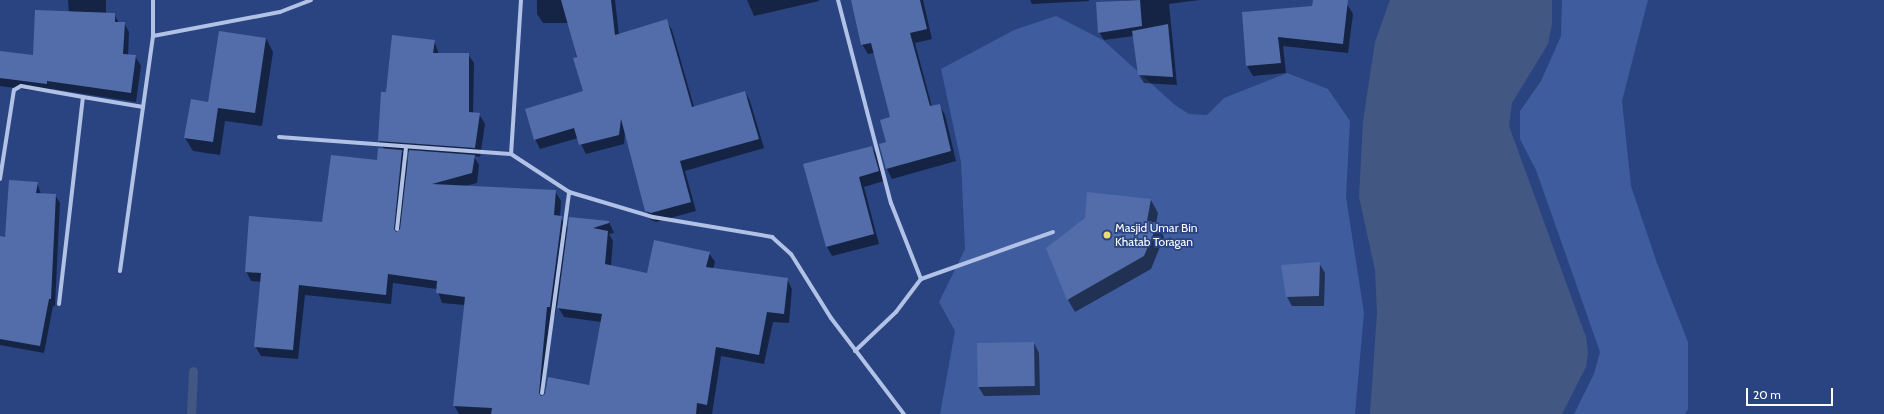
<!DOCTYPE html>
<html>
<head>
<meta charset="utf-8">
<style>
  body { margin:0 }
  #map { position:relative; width:1884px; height:414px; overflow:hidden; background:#294481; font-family:Cabin,sans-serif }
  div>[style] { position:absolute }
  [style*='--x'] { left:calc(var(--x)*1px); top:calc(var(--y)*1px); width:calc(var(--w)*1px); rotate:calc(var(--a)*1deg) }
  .green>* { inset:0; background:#3e5c9e }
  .water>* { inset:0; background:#435783 }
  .shadow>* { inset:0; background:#0007 }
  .stream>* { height:9px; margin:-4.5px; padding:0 4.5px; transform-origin:4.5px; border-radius:4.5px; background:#435783 }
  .building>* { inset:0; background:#526da9; transform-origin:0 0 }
  .minor>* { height:4px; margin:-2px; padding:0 2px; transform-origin:2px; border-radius:2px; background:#b2c2e6 }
  .dots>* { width:11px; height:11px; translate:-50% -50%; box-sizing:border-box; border:2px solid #294481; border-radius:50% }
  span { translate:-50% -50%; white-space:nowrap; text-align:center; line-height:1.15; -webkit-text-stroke:3.5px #294481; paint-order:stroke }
  .poi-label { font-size:12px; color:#fff }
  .left { translate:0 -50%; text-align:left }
  .scale { position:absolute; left:1746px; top:388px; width:87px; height:18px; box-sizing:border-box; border:2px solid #fff; border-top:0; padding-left:5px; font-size:12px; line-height:14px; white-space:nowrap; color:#fff; -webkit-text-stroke:3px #294481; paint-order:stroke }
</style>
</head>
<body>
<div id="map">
  <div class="green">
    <i style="clip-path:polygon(1562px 0,1648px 0,1622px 101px,1631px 186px,1657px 263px,1688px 342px,1688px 409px,1685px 414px,1574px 414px,1594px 374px,1600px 352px,1536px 170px,1520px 139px,1520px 111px,1541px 81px,1561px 36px)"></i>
    <i style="clip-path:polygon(1056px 16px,1103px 40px,1175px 105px,1189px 114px,1207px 115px,1224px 98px,1287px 73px,1328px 89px,1350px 121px,1346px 197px,1364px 313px,1355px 414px,940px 414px,955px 331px,939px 302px,965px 249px,961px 162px,941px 69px,1014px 30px)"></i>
  </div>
  <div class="water">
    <i style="clip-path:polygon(1390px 0,1552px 0,1552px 24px,1548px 44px,1512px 103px,1509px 126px,1586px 337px,1588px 353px,1586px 367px,1562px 414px,1370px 414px,1377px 313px,1375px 270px,1359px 197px,1363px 121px,1375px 42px)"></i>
  </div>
  <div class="shadow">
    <i style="clip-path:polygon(68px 0,106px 0,106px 14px,114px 14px,119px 23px,124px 23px,129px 32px,128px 56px,135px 56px,141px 66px,136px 102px,52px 89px,52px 93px,0 86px,0 52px,34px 56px,69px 13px)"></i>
    <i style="clip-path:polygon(537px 0,615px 0,619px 35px,666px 20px,672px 30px,694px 107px,745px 92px,750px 101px,764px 148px,685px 171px,696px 211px,656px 222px,651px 220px,646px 210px,625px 133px,624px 144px,586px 154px,578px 138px,540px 149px,535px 139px,584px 91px,569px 23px,543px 23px,537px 14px)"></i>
    <i style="clip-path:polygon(747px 0,819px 0,819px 1px,754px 16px)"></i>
    <i style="clip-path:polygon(852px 0,923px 0,932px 39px,915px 43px,932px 107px,939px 105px,945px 115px,956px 161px,892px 179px,887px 169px,880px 145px,888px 143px,891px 118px,874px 53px,868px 54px,862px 44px)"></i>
    <i style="clip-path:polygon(1030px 0,1089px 0,1089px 1px,1032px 4px)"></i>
    <i style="clip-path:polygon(1133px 0,1199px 0,1169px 4px,1177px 85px,1144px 83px,1139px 75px,1134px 36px,1104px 40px,1099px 32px,1097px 3px)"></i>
    <i style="clip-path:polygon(1347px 4px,1353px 14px,1348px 53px,1283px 46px,1286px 73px,1253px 76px,1247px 66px,1243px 13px)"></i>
    <i style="clip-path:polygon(266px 38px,273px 52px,262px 126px,225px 121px,220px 155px,193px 151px,185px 138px,209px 103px)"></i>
    <i style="clip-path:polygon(evenodd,434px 41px,439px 54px,468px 54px,474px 63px,473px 114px,479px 114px,485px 124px,480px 157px,474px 156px,479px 165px,477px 183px,465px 186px,555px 191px,561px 201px,560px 217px,569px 229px,609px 222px,614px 233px,609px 234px,613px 241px,611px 266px,647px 274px,709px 253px,715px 262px,713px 269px,787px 279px,792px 289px,789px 323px,773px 322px,764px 364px,721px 356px,712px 414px,459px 414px,454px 405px,465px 305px,442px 303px,437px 289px,393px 283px,391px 304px,305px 295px,298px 359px,261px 356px,255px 346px,261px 282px,251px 281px,246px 271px,323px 223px,378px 161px,384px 149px,379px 141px,387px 93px,434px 41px,402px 151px,410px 152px,409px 163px,402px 151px,434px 41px,557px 305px,564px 317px,601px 322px,590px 386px,544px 396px,552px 316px,555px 316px,557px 305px)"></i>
    <i style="clip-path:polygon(872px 147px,878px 157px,884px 181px,864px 187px,879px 244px,832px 256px,827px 247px)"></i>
    <i style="clip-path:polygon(37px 183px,41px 194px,55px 195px,60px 203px,55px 306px,53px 306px,44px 353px,0 345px,0 245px)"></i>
    <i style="clip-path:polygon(1151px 200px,1158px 213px,1156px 224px,1164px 237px,1151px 269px,1075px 312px,1068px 300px)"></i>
    <i style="clip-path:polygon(1319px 263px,1325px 273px,1324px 306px,1292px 306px,1287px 297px)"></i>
    <i style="clip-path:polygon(1034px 343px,1039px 353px,1040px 395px,984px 396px,978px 386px)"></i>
  </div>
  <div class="stream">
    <i style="--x:191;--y:414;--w:43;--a:-87.3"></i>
  </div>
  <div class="building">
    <i style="clip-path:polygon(561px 0,611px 0,615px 35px,667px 19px,692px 107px,745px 91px,759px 139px,680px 161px,691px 202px,651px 213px,645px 211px,621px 119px,619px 135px,579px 145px,574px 128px,534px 140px,525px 109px,583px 91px,573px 58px,577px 57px)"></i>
    <i style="clip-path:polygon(851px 0,920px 0,927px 29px,910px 33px,930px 106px,940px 104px,951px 151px,886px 169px,879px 144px,886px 142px,880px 120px,890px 117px,871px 43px,861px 45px)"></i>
    <i style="clip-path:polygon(1140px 0,1142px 26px,1098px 33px,1096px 2px)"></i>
    <i style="clip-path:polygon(1313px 0,1348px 0,1343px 44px,1278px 37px,1281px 63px,1246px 66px,1242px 12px,1312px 6px)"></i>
    <i style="clip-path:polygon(35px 10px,115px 13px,115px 22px,125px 22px,123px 54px,136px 55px,131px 93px,47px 81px,47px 84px,0 78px,0 51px,33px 55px)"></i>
    <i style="clip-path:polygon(1168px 24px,1173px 77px,1138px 75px,1132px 31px)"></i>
    <i style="clip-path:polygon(219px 31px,266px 38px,255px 113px,218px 108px,213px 142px,184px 138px,191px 99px,208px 102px)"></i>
    <i style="clip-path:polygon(392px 35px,435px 40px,433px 53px,469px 53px,469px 112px,480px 113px,475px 148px,378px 141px,381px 92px,386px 92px)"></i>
    <i style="clip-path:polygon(872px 146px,879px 171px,859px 177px,874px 234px,826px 247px,803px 164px)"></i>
    <i style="clip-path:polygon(378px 148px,402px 150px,394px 229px,396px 232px,400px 229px,409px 150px,475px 155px,472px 173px,432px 184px,556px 190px,554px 215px,562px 216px,550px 307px,547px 307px,539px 393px,541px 396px,545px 394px,548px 377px,589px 385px,602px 314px,557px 308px,569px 217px,609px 221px,609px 223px,593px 228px,608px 231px,605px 264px,647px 273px,654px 240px,710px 252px,706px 267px,788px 278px,784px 314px,767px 312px,759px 355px,716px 347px,707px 405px,697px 403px,696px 414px,491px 414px,492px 408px,453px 406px,465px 297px,436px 293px,437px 281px,388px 274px,386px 295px,299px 285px,293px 350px,254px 347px,261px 273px,245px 272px,249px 216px,322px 222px,331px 155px,377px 160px)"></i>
    <i style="clip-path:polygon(9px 180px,38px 182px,36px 193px,56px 194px,51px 299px,49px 299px,40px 346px,0 339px,0 236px,5px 237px)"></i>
    <i style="clip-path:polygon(1087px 192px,1151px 199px,1147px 221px,1158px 223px,1144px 256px,1067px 300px,1046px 248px,1085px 218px)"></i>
    <i style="clip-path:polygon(1320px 262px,1319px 296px,1286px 297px,1281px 265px)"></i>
    <i style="left:1034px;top:342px;width:44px;height:57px;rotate:89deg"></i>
  </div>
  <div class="minor">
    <i style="--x:153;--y:0;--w:36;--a:90"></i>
    <i style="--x:153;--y:36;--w:129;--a:-10.7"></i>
    <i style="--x:280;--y:12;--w:33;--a:-21"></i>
    <i style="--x:521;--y:0;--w:154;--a:93.7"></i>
    <i style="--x:511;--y:154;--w:69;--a:33.2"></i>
    <i style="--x:569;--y:192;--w:88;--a:16.6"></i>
    <i style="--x:653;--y:217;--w:121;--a:9.5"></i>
    <i style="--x:772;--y:237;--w:25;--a:42"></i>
    <i style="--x:791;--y:254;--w:75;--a:58"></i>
    <i style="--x:831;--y:318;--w:121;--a:52.8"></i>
    <i style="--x:838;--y:0;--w:210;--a:75.4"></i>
    <i style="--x:891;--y:203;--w:82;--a:68.5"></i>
    <i style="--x:279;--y:137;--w:233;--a:4.2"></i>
    <i style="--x:0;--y:179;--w:90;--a:-81.1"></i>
    <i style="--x:14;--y:90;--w:8;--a:-30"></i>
    <i style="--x:21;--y:86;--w:63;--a:10.1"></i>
    <i style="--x:397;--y:229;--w:81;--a:-83.7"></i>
    <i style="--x:120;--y:271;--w:237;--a:-82"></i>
    <i style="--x:59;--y:304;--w:208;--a:-83.4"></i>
    <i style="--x:83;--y:97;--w:61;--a:9.5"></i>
    <i style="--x:855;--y:351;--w:57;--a:-43.6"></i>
    <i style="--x:896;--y:312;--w:41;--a:-52.9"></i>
    <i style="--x:921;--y:279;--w:140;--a:-19.6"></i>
    <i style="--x:542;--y:393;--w:203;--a:-82.3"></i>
  </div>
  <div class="dots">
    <i style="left:1107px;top:235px;background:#ecda79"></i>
  </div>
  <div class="poi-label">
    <span class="left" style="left:1115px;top:235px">Masjid Umar Bin<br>Khatab Toragan</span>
  </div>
  <div class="scale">20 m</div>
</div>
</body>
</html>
